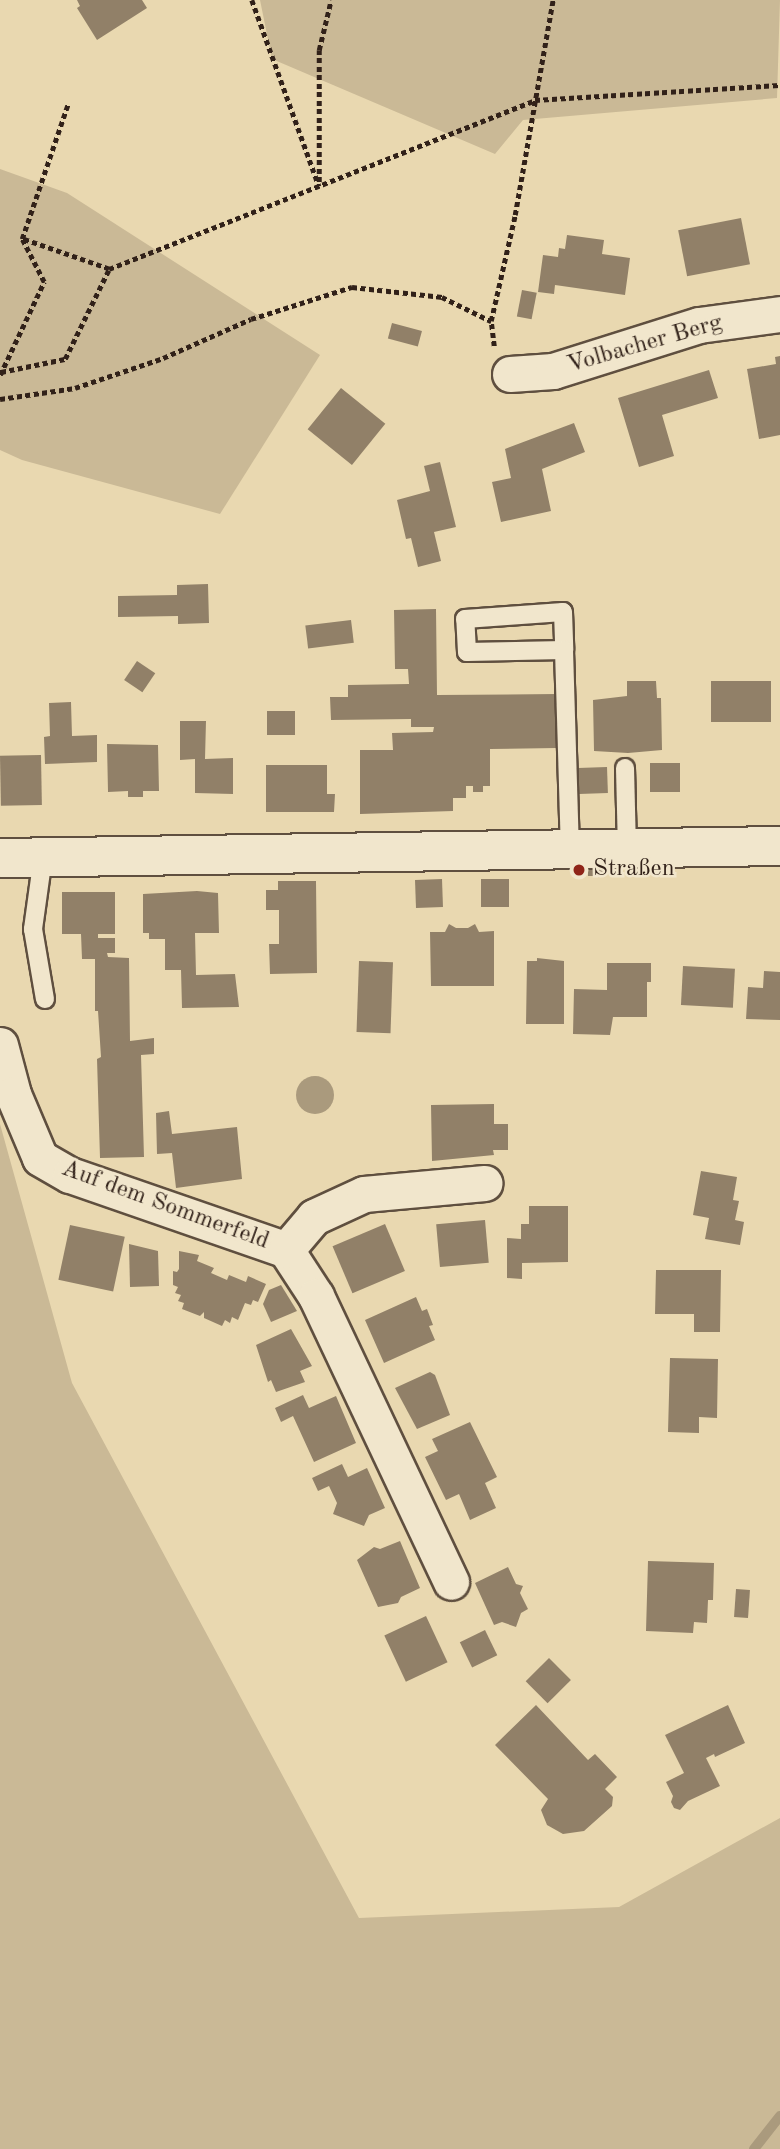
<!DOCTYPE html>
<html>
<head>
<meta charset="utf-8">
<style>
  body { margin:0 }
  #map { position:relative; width:780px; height:2149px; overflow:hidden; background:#e9d8b0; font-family:"Old Standard TT",serif }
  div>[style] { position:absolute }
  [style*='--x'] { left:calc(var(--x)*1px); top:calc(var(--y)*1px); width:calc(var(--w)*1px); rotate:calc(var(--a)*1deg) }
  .green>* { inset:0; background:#cab996 }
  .water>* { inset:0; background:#aa9a7d }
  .round { border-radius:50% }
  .stream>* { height:10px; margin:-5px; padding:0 5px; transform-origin:5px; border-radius:5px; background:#aa9a7d }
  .building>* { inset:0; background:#918068; transform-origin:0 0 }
  .path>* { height:4.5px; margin-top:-2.25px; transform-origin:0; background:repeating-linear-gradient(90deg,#312119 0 5px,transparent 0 8.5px) }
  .roads { filter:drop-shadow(2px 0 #5f4f3f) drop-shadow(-2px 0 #5f4f3f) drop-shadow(0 2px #5f4f3f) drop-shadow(0 -2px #5f4f3f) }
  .service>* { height:18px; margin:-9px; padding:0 9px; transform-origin:9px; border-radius:9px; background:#f1e6cc }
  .minor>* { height:35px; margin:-17.5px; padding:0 17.5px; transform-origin:17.5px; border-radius:17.5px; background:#f1e6cc }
  .secondary>* { height:38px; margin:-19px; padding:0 19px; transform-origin:19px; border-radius:19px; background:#f1e6cc }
  .dots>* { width:19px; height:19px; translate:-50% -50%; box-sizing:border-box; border:4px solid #f1e6cc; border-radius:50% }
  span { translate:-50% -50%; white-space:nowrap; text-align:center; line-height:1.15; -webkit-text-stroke:5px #f1e6cc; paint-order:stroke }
  .street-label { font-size:24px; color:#312119 }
  .poi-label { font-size:24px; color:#312119 }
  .left { translate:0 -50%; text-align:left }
</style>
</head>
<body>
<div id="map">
  <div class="green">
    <i style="clip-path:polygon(260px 0,780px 0,777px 98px,523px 120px,495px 154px,272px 59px)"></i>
    <i style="clip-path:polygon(0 169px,67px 193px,320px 355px,220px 514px,22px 460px,0 450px)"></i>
    <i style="clip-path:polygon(0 1124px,72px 1383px,359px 1918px,619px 1907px,780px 1818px,780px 2149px,0 2149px)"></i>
  </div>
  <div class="water">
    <i class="round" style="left:296px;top:1076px;width:38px;height:38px"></i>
  </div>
  <div class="stream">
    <i style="--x:754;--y:2149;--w:42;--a:-51.8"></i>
  </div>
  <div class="building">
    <i style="clip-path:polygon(77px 0,142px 0,147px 8px,97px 40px,77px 8px,80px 6px)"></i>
    <i style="left:741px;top:218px;width:47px;height:64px;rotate:79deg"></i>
    <i style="clip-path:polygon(567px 235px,604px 240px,602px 254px,630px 258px,625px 295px,555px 285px,554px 294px,538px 292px,543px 255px,558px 257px,559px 248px,565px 249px)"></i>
    <i style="left:522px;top:290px;width:15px;height:27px;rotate:11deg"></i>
    <i style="left:392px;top:323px;width:31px;height:16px;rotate:15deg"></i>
    <i style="clip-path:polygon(780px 356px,780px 435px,759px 439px,747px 369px,776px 364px,775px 357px)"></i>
    <i style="clip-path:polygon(709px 370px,718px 398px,662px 415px,674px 456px,639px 467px,618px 398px)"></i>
    <i style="left:341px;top:388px;width:57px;height:53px;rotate:39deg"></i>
    <i style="clip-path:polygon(574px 423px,585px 452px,542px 469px,551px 511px,501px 522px,492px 482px,511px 478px,505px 449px)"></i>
    <i style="clip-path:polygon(440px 462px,456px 527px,434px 532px,441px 561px,418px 567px,411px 538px,406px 539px,397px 500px,430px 491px,424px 466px)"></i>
    <i style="clip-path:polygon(208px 584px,209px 623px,178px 624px,178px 616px,118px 617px,118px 596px,177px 595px,177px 585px)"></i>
    <i style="clip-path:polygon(436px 609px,437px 695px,557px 694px,556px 748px,490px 749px,490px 786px,483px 786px,483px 792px,473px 792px,473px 786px,466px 786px,466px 798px,453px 798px,453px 811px,360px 814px,360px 750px,393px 750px,392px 733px,433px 732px,434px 727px,411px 727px,411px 719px,331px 720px,330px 697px,348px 697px,348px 685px,409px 684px,408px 669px,395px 669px,394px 610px)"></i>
    <i style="left:351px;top:620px;width:23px;height:46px;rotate:83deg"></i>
    <i style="left:137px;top:661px;width:22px;height:23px;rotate:34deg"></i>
    <i style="clip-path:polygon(627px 681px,656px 681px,657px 698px,661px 698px,662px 750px,628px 753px,594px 751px,593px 700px,627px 696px)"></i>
    <i style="left:771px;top:681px;width:41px;height:60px;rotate:90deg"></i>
    <i style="clip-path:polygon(71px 702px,72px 736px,97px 735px,97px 762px,45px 764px,44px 737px,50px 736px,49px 703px)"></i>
    <i style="left:267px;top:711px;width:28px;height:24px"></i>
    <i style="clip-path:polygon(180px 721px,206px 721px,205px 759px,233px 758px,233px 794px,195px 793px,195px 759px,180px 760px)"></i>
    <i style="clip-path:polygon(107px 744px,158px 745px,159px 791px,143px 791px,143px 797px,128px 797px,128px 791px,108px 792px)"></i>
    <i style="left:41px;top:755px;width:50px;height:41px;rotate:89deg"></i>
    <i style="left:650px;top:763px;width:30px;height:29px"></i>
    <i style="clip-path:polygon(266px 765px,327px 765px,327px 794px,335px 794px,334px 812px,266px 812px)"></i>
    <i style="left:607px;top:767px;width:26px;height:29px;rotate:88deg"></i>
    <i style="left:588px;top:868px;width:17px;height:8px"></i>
    <i style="left:442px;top:879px;width:28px;height:27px;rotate:88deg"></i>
    <i style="left:481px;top:879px;width:28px;height:28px"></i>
    <i style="clip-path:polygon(278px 881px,316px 881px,317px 973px,270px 974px,269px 944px,279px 944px,279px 910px,266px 910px,266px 890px,278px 890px)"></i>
    <i style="clip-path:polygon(197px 891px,218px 893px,219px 933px,195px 933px,196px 975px,235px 974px,239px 1007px,182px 1008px,181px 970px,165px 970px,165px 939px,149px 939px,149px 933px,143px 933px,143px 894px)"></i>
    <i style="clip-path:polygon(62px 892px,115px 892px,115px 934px,98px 934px,98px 938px,115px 938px,115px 953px,107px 953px,108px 957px,129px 958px,130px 1041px,154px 1038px,154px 1054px,141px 1055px,144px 1157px,100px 1158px,97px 1059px,101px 1057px,98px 1011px,95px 1011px,95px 959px,82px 959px,81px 934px,62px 934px)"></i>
    <i style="clip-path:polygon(449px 924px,456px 928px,468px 928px,475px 924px,479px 932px,494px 931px,494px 986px,431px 986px,430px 932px,445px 932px)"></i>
    <i style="clip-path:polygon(537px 958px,564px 961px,564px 1024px,526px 1024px,527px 961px,537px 961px)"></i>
    <i style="left:359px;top:961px;width:34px;height:71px;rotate:2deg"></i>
    <i style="clip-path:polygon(607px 963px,651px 963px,651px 982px,647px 982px,647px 1017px,613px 1017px,610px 1035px,573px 1034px,574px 989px,607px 990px)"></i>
    <i style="left:683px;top:966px;width:52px;height:39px;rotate:3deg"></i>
    <i style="clip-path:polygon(764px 971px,780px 972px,780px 1020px,746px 1019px,748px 987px,763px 988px)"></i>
    <i style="clip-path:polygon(494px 1104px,494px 1124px,508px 1124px,508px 1150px,493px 1150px,494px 1155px,432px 1161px,431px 1105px)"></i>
    <i style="clip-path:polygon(169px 1111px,172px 1134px,237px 1127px,242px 1179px,176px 1188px,172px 1153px,157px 1154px,156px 1113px)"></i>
    <i style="clip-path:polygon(701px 1171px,737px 1177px,733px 1200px,739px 1201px,735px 1220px,744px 1222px,740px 1245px,705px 1239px,709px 1218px,693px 1215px)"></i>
    <i style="clip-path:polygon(529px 1206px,568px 1206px,568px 1262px,522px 1263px,522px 1279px,507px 1278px,507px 1238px,521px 1239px,521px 1224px,529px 1224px)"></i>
    <i style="left:485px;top:1220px;width:43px;height:49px;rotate:85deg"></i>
    <i style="left:385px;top:1224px;width:51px;height:57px;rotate:67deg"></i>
    <i style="left:70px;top:1225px;width:56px;height:56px;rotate:12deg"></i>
    <i style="clip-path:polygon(129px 1244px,158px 1251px,159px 1286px,130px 1287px)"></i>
    <i style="clip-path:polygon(179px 1251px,199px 1255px,197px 1261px,214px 1268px,211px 1273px,227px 1280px,229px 1275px,246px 1282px,248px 1276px,266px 1284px,258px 1302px,253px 1300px,251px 1305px,245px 1303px,238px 1320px,232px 1317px,230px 1323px,225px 1320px,222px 1326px,204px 1318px,204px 1312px,200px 1316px,182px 1309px,184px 1303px,178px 1301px,181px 1295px,175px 1293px,178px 1287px,173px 1285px,173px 1271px,177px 1272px,179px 1269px)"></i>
    <i style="clip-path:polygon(656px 1270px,721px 1270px,720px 1332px,694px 1332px,694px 1314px,655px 1314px)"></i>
    <i style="clip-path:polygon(281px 1285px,297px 1311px,271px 1322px,263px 1304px,269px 1290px)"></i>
    <i style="clip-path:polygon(416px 1297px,422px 1311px,427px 1309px,433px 1325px,429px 1326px,435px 1340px,384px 1363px,365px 1320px)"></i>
    <i style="clip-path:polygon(291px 1329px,312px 1366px,300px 1371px,305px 1382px,276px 1392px,271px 1380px,268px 1382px,256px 1345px)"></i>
    <i style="clip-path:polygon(670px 1358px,718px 1359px,717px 1418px,699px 1417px,699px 1433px,668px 1432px)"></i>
    <i style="clip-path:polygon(430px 1372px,435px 1375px,450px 1415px,417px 1429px,395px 1388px)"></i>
    <i style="clip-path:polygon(303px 1395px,309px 1408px,336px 1396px,356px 1443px,314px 1462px,293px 1416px,281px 1422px,275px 1408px)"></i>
    <i style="clip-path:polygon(470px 1422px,497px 1477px,485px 1483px,496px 1508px,470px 1520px,459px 1494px,446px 1500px,425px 1457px,438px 1451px,432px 1439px)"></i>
    <i style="clip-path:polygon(342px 1464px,348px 1477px,367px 1468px,385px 1508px,369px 1515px,364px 1526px,333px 1514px,337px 1503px,329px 1486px,318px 1491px,312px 1478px)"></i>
    <i style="clip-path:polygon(400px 1541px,420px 1588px,401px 1597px,398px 1603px,378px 1607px,357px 1560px,374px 1547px,380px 1549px)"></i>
    <i style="clip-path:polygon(648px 1561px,714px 1563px,713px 1600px,708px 1600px,707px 1623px,694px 1622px,693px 1633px,646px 1631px)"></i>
    <i style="clip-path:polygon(508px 1567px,516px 1584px,523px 1586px,520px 1593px,528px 1609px,521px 1613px,516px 1627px,502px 1622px,494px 1625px,475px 1583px)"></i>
    <i style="left:736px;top:1589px;width:14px;height:28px;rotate:4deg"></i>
    <i style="left:426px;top:1616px;width:51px;height:46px;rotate:65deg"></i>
    <i style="left:485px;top:1630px;width:28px;height:28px;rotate:64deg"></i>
    <i style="left:549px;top:1658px;width:31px;height:33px;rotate:45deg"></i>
    <i style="clip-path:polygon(536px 1705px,588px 1760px,595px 1754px,617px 1777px,605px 1789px,613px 1797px,612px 1806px,584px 1831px,563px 1834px,547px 1825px,541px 1810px,548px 1799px,495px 1745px)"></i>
    <i style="clip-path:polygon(728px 1705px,745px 1743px,715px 1757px,714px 1754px,706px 1758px,720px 1786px,688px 1801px,680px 1810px,674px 1808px,671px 1802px,673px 1796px,666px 1782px,684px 1773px,665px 1735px)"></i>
  </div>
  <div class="path">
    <i style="--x:252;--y:0;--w:198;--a:70.2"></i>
    <i style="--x:319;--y:182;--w:132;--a:-90"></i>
    <i style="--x:319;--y:50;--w:51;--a:-76.5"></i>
    <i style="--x:109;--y:269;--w:458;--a:-21.6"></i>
    <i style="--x:535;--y:100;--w:245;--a:-3.5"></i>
    <i style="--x:494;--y:346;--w:25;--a:-97"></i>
    <i style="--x:491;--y:321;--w:109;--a:-77.2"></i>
    <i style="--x:515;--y:215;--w:218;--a:-80"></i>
    <i style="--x:1;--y:372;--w:65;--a:-11.5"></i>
    <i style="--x:65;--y:359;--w:100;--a:-63.9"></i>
    <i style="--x:109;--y:269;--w:91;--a:-160.8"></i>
    <i style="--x:0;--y:375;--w:103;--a:-64.7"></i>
    <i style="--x:44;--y:282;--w:48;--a:-117.1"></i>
    <i style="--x:22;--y:239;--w:143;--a:-71.2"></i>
    <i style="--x:0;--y:399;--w:76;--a:-8.3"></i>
    <i style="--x:75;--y:388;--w:93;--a:-18.8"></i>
    <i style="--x:163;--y:358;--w:96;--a:-23.9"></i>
    <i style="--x:251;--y:319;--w:106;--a:-17.6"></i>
    <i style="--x:352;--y:287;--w:91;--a:6.3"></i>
    <i style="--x:442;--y:297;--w:55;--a:26.1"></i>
  </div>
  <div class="roads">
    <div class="service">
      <i style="--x:563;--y:612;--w:38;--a:88"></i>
      <i style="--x:564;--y:650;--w:97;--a:178.8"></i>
      <i style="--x:467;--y:652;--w:33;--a:-93"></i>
      <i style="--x:465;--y:619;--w:98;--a:-4.1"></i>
      <i style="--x:564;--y:650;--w:199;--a:88.3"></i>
      <i style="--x:625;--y:768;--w:80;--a:88.6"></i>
      <i style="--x:43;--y:857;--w:73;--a:97.9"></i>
      <i style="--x:33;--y:929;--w:71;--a:80.3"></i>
    </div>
    <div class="minor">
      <i style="--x:510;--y:374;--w:43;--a:-4"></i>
      <i style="--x:553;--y:371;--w:153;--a:-17.5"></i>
      <i style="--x:699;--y:325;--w:82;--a:-7.7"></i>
      <i style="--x:0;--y:1045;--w:51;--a:75.1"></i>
      <i style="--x:13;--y:1094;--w:69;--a:67.1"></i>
      <i style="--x:40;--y:1158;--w:34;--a:30"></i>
      <i style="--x:70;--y:1175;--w:229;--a:19.1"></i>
      <i style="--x:286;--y:1250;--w:55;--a:56.9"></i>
      <i style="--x:316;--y:1296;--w:316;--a:64.7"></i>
      <i style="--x:286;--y:1250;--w:43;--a:-49.7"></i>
      <i style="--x:314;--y:1217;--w:55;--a:-24.7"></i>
      <i style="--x:364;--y:1194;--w:121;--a:-5.2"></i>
    </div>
    <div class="secondary">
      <i style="--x:0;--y:858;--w:780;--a:-0.88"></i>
    </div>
  </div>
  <div class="dots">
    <i style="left:579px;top:870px;background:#8f2418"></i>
  </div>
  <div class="street-label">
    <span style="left:645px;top:345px;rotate:-16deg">Volbacher Berg</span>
    <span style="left:165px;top:1206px;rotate:20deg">Auf dem Sommerfeld</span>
  </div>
  <div class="poi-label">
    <span class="left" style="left:593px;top:870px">Straßen</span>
  </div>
</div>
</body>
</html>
